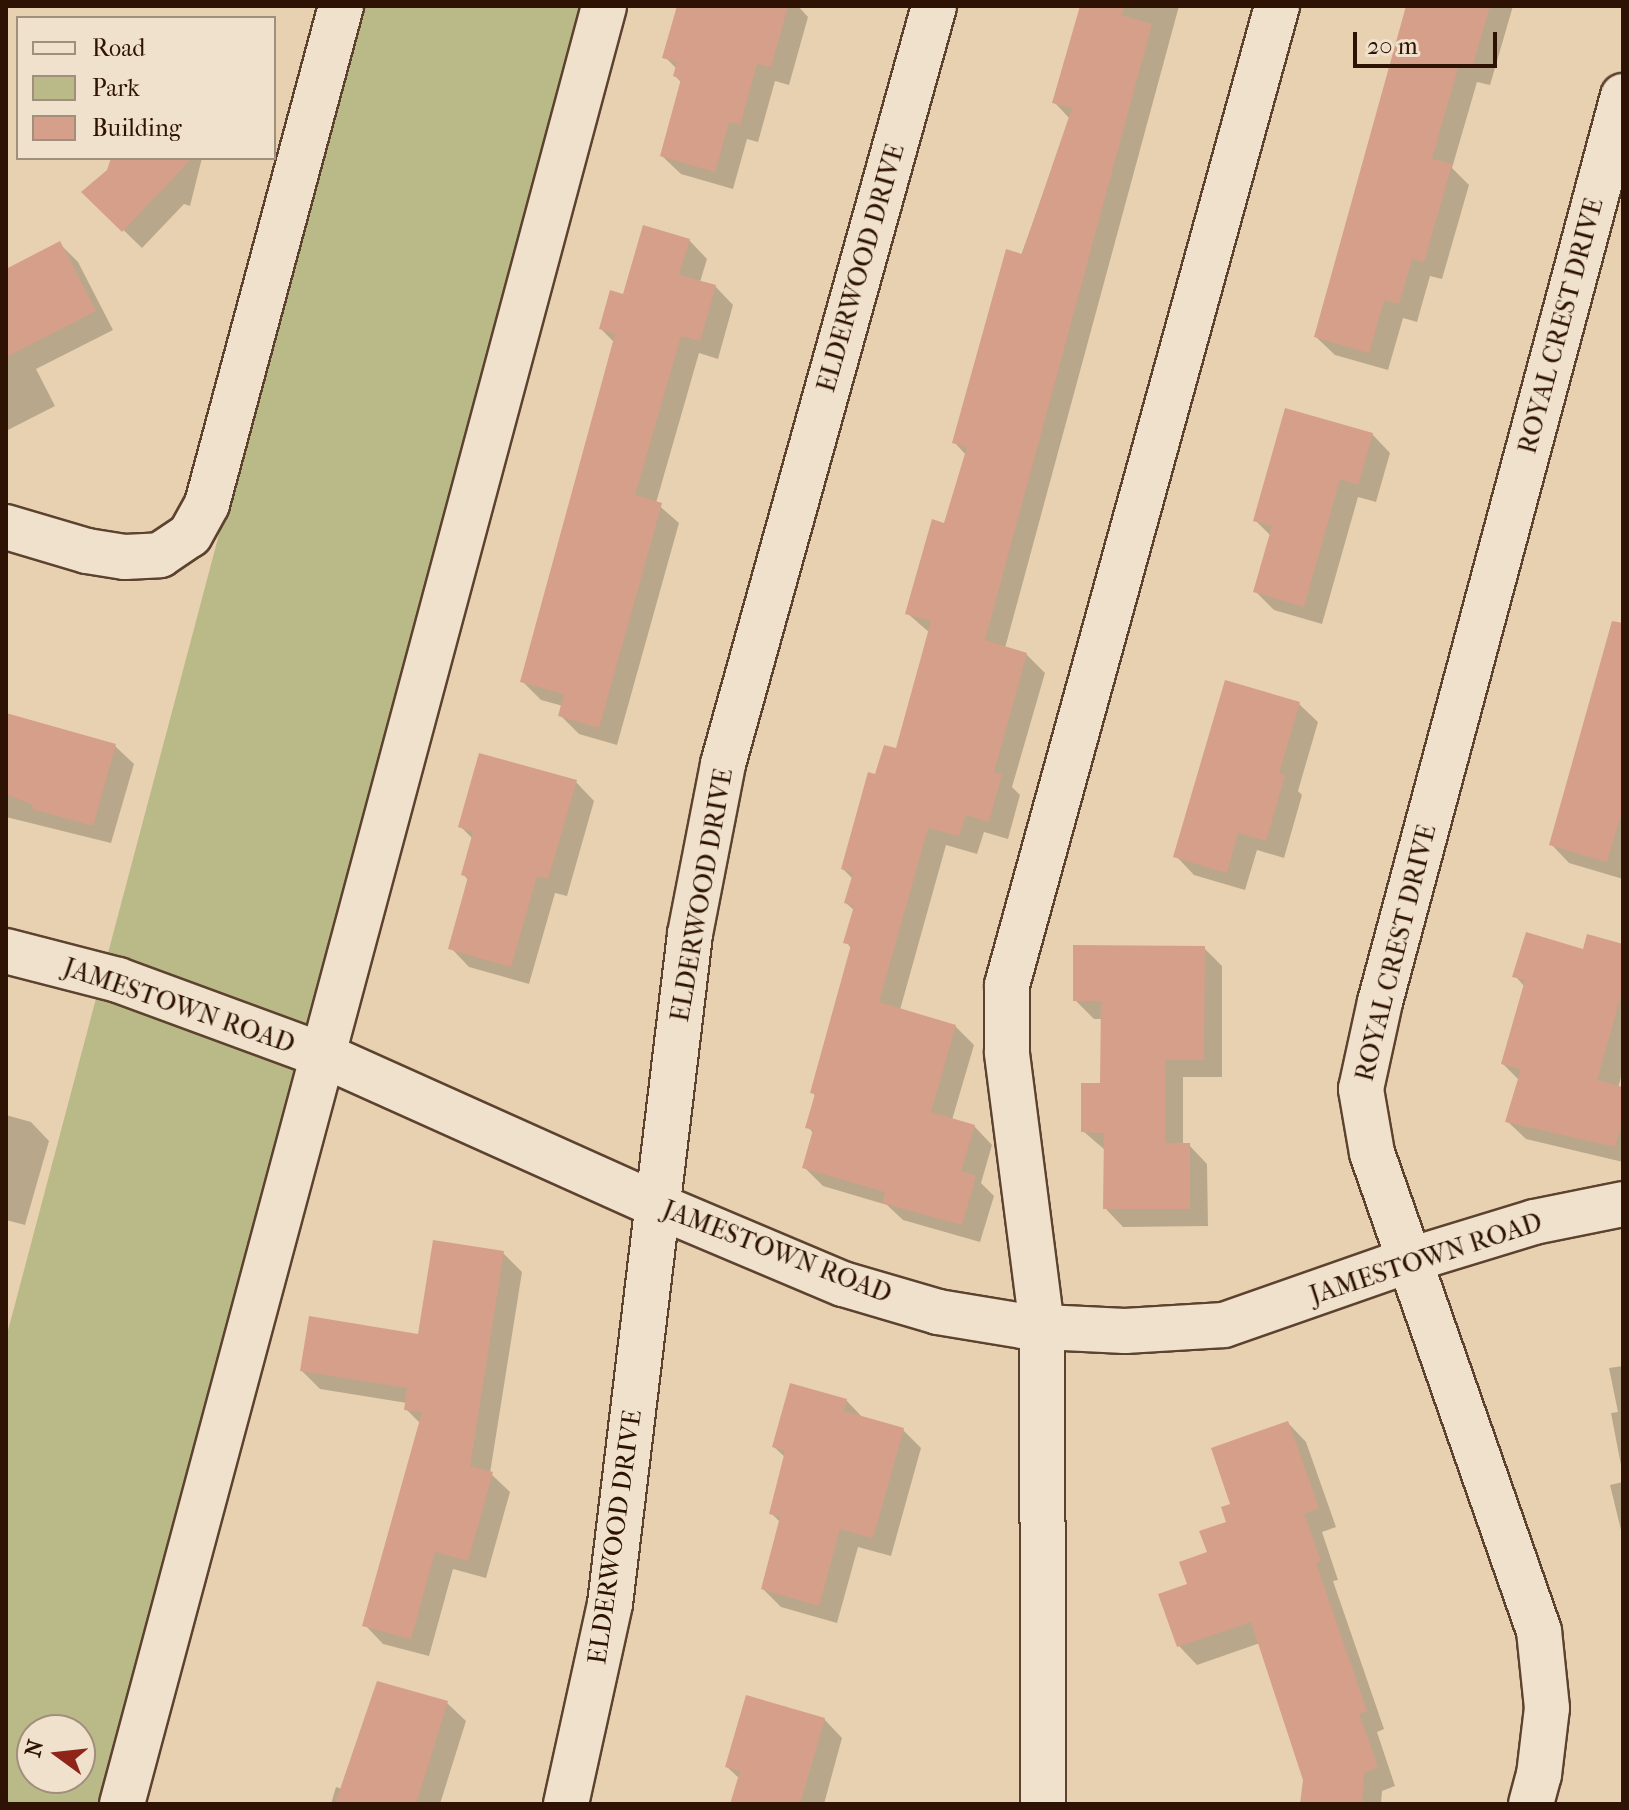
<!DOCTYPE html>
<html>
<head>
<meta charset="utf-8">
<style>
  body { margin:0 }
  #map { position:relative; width:1629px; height:1810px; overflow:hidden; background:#e8d1b0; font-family:"IM FELL French Canon",serif }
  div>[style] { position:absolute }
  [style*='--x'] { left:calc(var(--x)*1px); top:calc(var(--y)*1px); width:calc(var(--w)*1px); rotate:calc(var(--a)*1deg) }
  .green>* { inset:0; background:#baba88 }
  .shadow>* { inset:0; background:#0003 }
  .building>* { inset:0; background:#d69f8a }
  .roads { filter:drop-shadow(2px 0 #5c422f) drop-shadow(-2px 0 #5c422f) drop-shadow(0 2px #5c422f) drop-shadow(0 -2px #5c422f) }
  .minor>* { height:44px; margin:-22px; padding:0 22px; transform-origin:22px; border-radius:22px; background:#f0e1cc }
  span { translate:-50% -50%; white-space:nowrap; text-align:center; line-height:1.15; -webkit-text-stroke:6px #f0e1cc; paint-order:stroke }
  .street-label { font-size:26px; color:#2e1204 }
  .frame { position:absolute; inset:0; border:8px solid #2e1204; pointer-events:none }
  .legend { position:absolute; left:16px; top:16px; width:260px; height:144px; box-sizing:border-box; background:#f0e1cc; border:2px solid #a28e7c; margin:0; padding:10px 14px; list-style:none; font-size:24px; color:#2e1204 }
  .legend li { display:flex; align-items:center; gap:16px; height:40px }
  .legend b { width:40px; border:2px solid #a28e7c }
  .north { position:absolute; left:16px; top:1714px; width:80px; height:80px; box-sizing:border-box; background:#f0e1cc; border:2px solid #a28e7c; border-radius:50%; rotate:285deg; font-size:22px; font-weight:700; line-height:32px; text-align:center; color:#2e1204 }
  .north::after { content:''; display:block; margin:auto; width:28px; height:36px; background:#8f2418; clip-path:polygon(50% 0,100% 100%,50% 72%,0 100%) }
  .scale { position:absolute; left:1353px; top:32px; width:144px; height:36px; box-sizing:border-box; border:4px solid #2e1204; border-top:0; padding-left:10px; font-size:24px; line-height:28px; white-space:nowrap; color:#2e1204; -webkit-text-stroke:6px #f0e1cc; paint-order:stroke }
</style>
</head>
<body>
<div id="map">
  <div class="green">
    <i style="clip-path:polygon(evenodd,359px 6px,593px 6px,115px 1804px,6px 1804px,6px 1338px,359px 6px,32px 1730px,80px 1730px,80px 1778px,32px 1778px,32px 1730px)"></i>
  </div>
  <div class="shadow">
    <i style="clip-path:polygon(679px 6px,798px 6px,808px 17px,789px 85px,775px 81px,758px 142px,747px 139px,733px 189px,681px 174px,662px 156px,682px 83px,675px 76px,677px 69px,665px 57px)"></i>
    <i style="clip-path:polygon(1081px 6px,1179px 6px,1005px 648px,1026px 654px,1045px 673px,1012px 787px,1020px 795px,1008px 839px,984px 832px,977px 854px,946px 845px,900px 1010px,955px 1026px,974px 1045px,952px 1120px,974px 1126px,992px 1145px,981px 1183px,994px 1196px,980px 1242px,903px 1220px,887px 1205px,823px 1186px,804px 1167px,814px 1134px,808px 1127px,816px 1097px,812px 1092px,852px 949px,846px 942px,855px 911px,846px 903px,853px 879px,843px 869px,877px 776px,897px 750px,930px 633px,907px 613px,946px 525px,966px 455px,954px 442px,1070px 119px,1054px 102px)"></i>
    <i style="clip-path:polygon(1409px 6px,1513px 6px,1490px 85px,1477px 82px,1452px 168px,1469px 185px,1442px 279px,1430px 276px,1417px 322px,1403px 318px,1388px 370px,1335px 355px,1316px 337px)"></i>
    <i style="clip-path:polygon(113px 158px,202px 158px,190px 206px,184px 204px,142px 248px,84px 192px,109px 171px)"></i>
    <i style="clip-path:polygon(689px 240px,707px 259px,700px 282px,715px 286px,733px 305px,718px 359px,699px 353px,656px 503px,679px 523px,617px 745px,579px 734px,561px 716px,563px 706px,541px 700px,522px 681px,614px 342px,601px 329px,624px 297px)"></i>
    <i style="clip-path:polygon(60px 244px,78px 262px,113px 330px,36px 369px,55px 406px,6px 431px,6px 271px)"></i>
    <i style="clip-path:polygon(1372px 434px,1390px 453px,1376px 502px,1358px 497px,1322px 624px,1274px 610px,1256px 592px,1271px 536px,1255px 520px)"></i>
    <i style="clip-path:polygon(1623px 684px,1623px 879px,1569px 863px,1551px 844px)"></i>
    <i style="clip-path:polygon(1299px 704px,1318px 722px,1298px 791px,1302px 795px,1284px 858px,1257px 850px,1245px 890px,1194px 875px,1176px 856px)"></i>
    <i style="clip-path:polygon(6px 716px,115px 746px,134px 764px,111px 843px,6px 817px)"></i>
    <i style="clip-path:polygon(576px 782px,594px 801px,567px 896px,555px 893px,529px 984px,469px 967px,451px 948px,469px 881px,463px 874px,473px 839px,460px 826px)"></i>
    <i style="clip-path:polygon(1623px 946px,1623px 1070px,1618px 1088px,1623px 1089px,1623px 1162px,1526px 1139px,1507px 1121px,1519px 1080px,1503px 1064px,1525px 987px,1515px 976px,1584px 951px)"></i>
    <i style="clip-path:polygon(1204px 948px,1222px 966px,1222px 1077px,1183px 1077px,1183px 1145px,1189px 1145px,1207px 1164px,1208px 1226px,1123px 1227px,1105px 1208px,1105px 1150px,1083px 1131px,1102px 1085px,1103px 1019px,1094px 1019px,1075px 1000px)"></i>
    <i style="clip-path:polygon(6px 1115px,31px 1122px,49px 1141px,25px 1225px,6px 1220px)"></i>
    <i style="clip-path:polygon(503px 1253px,522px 1272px,490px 1473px,510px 1492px,486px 1578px,453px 1569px,429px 1656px,383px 1644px,365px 1625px,421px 1424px,406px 1409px,407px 1403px,320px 1389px,302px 1371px,420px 1336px)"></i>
    <i style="clip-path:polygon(1623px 1366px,1623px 1476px,1611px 1413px,1618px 1412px,1609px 1368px)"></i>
    <i style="clip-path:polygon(846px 1400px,864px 1419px,902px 1429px,921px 1448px,891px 1556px,858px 1547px,837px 1623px,781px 1607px,763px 1589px,781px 1523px,771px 1513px,786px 1458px,774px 1447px)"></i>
    <i style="clip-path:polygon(1288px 1423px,1306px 1442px,1336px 1527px,1322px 1532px,1338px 1580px,1333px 1581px,1384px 1729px,1377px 1732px,1395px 1786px,1382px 1791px,1381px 1804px,1302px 1804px,1305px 1780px,1260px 1643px,1197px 1665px,1179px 1646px,1160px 1595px,1190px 1585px,1228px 1523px,1233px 1505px)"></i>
    <i style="clip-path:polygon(1623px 1482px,1623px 1538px,1610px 1485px)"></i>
    <i style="clip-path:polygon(447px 1703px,466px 1721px,440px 1804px,331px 1804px,336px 1787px,342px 1789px)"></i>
    <i style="clip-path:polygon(824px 1719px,842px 1738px,824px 1804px,733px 1804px,740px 1779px,727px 1767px)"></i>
  </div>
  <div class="building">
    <i style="clip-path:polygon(677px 6px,788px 6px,771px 67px,757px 64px,740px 125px,729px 122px,715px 172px,660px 156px,681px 79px,673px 76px,677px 62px,662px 58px)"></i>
    <i style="clip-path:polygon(1080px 6px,1125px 6px,1121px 15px,1152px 24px,985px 640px,1027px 653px,994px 772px,1002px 774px,989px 822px,966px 815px,959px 836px,928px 828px,879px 1002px,956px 1025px,931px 1112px,975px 1125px,961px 1171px,976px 1176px,962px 1225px,882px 1203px,885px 1192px,802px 1168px,813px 1130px,805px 1128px,815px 1094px,810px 1093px,851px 945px,843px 943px,854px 906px,844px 903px,853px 873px,841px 869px,868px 772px,875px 774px,884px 745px,896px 748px,931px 621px,905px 614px,932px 519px,944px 523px,967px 447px,952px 443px,1006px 249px,1022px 254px,1072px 108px,1052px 103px)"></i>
    <i style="clip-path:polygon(1406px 6px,1490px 6px,1472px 68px,1459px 64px,1432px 159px,1452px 164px,1424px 262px,1412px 259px,1399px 304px,1384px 300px,1369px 353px,1314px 337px)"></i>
    <i style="clip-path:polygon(111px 158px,192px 158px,122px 232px,81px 192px,107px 170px)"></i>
    <i style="clip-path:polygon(643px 225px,690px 239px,679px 275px,716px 285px,700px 341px,681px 336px,635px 495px,662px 503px,599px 728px,558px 716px,564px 694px,520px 682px,615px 334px,599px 329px,610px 290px,623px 294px)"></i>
    <i style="clip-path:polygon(60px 241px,96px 311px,6px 357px,6px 269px)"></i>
    <i style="clip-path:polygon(1285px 408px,1373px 433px,1358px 485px,1340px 479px,1304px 607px,1253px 592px,1272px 526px,1253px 521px)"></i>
    <i style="clip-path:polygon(1612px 621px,1623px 623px,1623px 808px,1607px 862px,1549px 845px)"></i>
    <i style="clip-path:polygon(1225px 680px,1300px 702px,1279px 773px,1285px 775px,1266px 841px,1238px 833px,1227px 873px,1173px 857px)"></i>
    <i style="clip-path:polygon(6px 713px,116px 744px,93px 826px,32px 809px,33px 805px,6px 794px)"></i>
    <i style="clip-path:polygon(479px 753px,577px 780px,548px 879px,537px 876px,511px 967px,448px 949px,468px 877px,461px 875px,473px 832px,458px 827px)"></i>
    <i style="clip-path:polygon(1526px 932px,1583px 949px,1587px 934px,1623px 944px,1623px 988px,1597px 1080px,1623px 1087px,1623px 1120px,1615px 1147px,1505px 1122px,1521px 1069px,1501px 1064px,1525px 980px,1512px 977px)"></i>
    <i style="clip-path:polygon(1073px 945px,1205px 946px,1204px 1060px,1165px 1060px,1165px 1143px,1190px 1143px,1190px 1209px,1103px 1209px,1104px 1133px,1081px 1132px,1081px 1083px,1100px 1083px,1101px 1001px,1073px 1001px)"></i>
    <i style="clip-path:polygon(433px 1240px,504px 1251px,470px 1466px,493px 1472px,468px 1561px,435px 1552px,411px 1639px,362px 1626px,422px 1412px,404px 1410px,407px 1388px,300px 1371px,309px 1316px,418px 1334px)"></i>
    <i style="clip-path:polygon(790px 1383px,847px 1399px,844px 1411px,904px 1428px,873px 1538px,840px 1529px,819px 1606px,761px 1589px,780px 1517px,769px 1514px,785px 1451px,772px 1447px)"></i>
    <i style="clip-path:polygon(1288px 1421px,1319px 1508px,1304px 1514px,1321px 1561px,1316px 1563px,1367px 1711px,1359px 1714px,1378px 1767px,1364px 1773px,1362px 1804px,1300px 1804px,1303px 1780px,1251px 1622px,1177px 1647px,1158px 1594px,1187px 1584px,1179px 1562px,1207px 1552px,1199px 1531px,1226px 1522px,1221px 1507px,1230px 1504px,1211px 1448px)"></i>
    <i style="clip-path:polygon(377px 1681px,448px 1701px,416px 1804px,335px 1804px)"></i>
    <i style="clip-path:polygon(746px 1695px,825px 1718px,800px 1804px,730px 1804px,740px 1771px,725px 1767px)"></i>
  </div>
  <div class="roads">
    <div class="minor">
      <i style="--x:6;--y:527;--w:84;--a:16.5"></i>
      <i style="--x:87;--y:551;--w:38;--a:9"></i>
      <i style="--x:125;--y:557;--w:35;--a:-3"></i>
      <i style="--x:160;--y:555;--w:36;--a:-34"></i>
      <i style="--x:190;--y:535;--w:35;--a:-61"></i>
      <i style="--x:207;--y:504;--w:516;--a:-74.94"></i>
      <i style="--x:6;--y:951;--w:116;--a:14.5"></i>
      <i style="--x:118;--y:980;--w:221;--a:20.2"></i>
      <i style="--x:325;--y:1056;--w:365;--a:24.2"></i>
      <i style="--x:658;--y:1206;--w:201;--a:22.9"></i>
      <i style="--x:843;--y:1284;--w:99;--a:16.4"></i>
      <i style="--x:938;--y:1312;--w:86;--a:9.4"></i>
      <i style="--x:1023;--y:1326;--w:102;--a:2.8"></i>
      <i style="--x:1125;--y:1331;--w:99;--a:-3.5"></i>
      <i style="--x:1224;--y:1325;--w:197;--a:-19.3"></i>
      <i style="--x:1410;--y:1260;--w:130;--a:-17"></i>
      <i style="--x:1534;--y:1222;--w:91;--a:-11.4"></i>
      <i style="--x:122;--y:1804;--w:1861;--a:-74.99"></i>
      <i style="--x:566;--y:1804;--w:205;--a:-77.6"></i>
      <i style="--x:610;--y:1604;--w:675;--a:-83.19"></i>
      <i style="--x:690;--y:934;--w:173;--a:-79"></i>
      <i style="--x:723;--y:764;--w:787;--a:-74.44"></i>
      <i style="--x:1043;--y:1804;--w:477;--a:-90.1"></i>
      <i style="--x:1042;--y:1327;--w:277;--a:-97.3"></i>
      <i style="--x:1007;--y:1052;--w:67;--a:-90"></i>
      <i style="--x:1007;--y:985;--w:1016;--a:-74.58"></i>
      <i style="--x:1531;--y:1804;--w:30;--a:-75"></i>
      <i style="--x:1539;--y:1775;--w:67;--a:-83.2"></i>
      <i style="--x:1547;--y:1708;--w:77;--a:-95.9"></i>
      <i style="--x:1539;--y:1631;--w:506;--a:-109.26"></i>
      <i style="--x:1372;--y:1153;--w:65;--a:-99.8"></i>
      <i style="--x:1361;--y:1089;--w:89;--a:-77.7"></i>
      <i style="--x:1380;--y:1002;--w:938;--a:-74.99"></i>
    </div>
  </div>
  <div class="street-label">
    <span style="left:861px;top:268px;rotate:-74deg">ELDERWOOD DRIVE</span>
    <span style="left:1561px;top:326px;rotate:-75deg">ROYAL CREST DRIVE</span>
    <span style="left:702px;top:895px;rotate:-80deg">ELDERWOOD DRIVE</span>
    <span style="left:1396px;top:953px;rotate:-76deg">ROYAL CREST DRIVE</span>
    <span style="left:179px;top:1006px;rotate:19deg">JAMESTOWN ROAD</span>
    <span style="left:777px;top:1252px;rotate:21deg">JAMESTOWN ROAD</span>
    <span style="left:1426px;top:1259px;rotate:-18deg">JAMESTOWN ROAD</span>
    <span style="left:615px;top:1537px;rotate:-82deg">ELDERWOOD DRIVE</span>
  </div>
  <div class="frame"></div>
  <ul class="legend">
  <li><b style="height:10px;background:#f0e1cc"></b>Road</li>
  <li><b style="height:22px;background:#baba88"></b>Park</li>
  <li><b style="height:22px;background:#d69f8a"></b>Building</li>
  </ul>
  <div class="north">N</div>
  <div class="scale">20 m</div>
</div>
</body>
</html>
